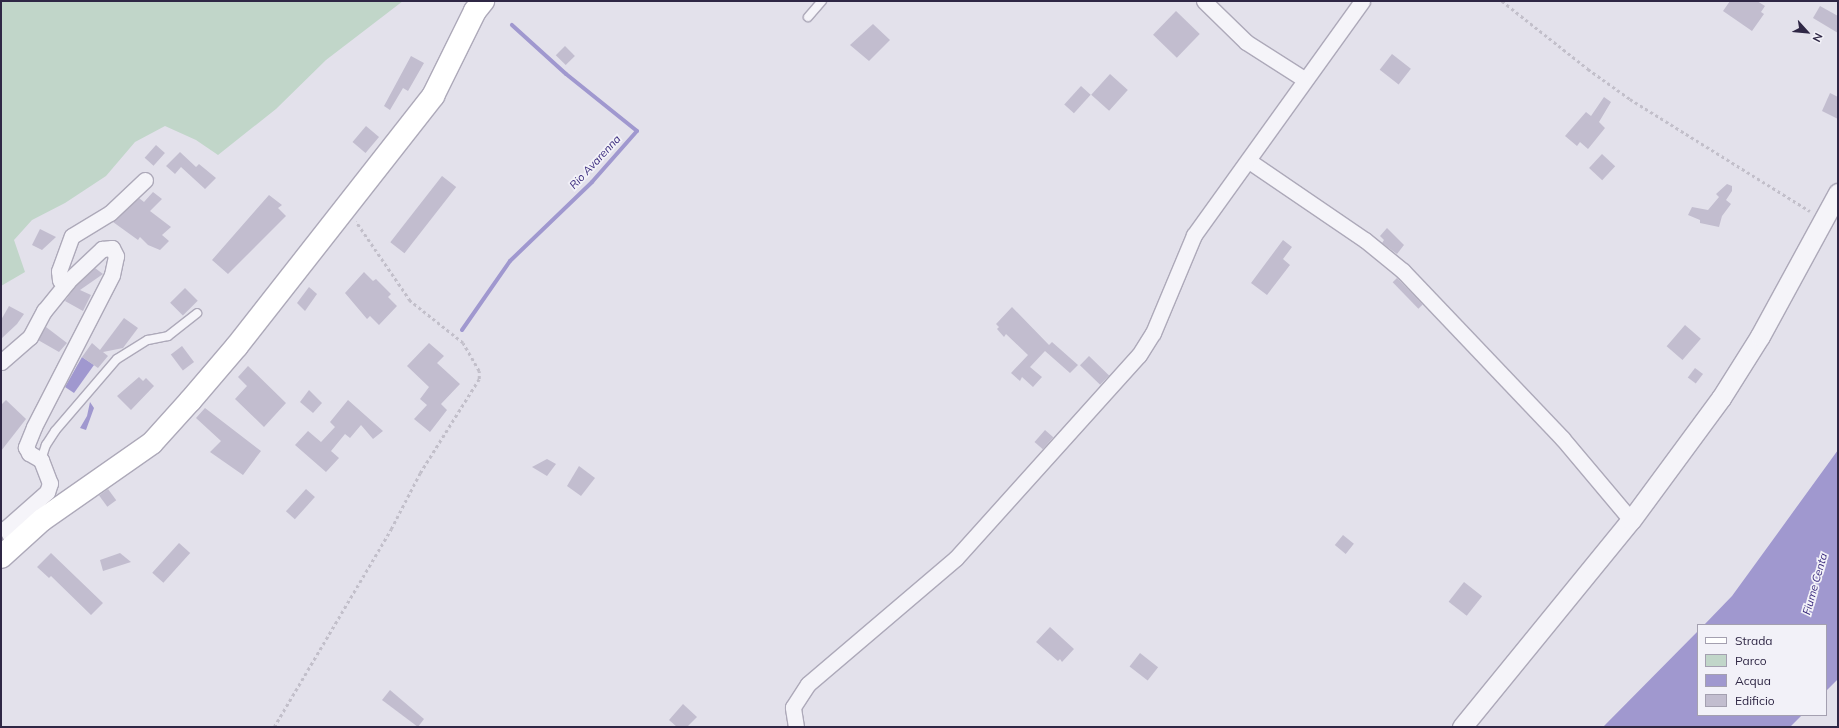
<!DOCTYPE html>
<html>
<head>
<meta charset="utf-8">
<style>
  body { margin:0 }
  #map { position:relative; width:1839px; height:728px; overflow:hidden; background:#e3e1eb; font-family:Mulish,sans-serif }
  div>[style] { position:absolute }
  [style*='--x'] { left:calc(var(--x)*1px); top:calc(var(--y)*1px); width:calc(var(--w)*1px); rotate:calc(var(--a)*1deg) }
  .green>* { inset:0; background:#c1d6c9 }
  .water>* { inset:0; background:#a098cf }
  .stream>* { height:4px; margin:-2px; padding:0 2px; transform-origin:2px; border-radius:2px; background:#a098cf }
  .building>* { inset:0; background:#c2bdcf; transform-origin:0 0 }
  .path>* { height:2.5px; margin-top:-1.25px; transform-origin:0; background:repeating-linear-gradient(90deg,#c2bfca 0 3px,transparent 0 6px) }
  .roads { filter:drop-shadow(1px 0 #ada9b9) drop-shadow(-1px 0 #ada9b9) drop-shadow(0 1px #ada9b9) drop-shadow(0 -1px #ada9b9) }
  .service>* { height:8px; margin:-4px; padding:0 4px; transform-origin:4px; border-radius:4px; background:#f5f4f9 }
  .minor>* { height:15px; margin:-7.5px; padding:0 7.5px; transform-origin:7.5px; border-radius:7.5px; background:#f5f4f9 }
  .tertiary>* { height:19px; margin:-9.5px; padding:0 9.5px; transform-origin:9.5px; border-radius:9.5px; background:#f5f4f9 }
  .secondary>* { height:22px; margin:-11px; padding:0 11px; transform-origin:11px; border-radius:11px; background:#fff }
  span { translate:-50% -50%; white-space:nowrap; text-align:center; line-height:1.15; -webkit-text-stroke:3.5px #f2f1f8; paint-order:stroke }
  .water-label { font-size:11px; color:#3b2c7e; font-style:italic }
  .frame { position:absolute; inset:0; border:2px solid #2f2745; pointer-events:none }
  .legend { position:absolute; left:1697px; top:624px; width:130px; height:92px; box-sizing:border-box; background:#f2f1f8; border:1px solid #a4a0b0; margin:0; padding:5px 7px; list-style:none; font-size:12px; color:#2f2745 }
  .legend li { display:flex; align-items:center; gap:8px; height:20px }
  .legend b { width:20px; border:1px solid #a4a0b0 }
  .north { position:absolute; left:1787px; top:12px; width:40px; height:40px; -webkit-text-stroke:3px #f2f1f8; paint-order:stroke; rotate:117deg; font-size:11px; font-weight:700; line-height:16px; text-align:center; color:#2f2745 }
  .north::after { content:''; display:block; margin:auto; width:14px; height:18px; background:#2f2745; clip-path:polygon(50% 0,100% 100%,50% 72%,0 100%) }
</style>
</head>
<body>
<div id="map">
  <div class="green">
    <i style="clip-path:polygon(1px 1px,403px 1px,326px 60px,276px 109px,218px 155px,196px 140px,165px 126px,135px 142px,106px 176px,65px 203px,32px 220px,14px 240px,25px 272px,1px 286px)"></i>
  </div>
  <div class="water">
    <i style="clip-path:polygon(82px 357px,94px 365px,74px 393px,65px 387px)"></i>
    <i style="clip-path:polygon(90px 402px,94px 408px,86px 430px,80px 428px,87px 416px)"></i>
    <i style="clip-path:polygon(1838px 450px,1838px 679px,1826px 691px,1826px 625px,1704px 625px,1732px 596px)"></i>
    <i style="clip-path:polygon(1698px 631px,1698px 715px,1802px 715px,1790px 727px,1603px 727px)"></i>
  </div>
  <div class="stream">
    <i style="--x:462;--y:330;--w:84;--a:-55.2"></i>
    <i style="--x:510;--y:261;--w:114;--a:-43.9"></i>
    <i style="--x:592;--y:182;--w:68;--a:-48.6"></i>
    <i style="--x:637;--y:131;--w:91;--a:-141.2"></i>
    <i style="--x:566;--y:74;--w:73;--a:-137.8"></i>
  </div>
  <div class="building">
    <i style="clip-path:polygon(1730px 1px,1757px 1px,1765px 6px,1761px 12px,1764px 14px,1752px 31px,1723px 11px)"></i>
    <i style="clip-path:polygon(1820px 6px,1838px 16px,1838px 33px,1813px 18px)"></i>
    <i style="left:1176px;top:11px;width:33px;height:33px;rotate:44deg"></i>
    <i style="clip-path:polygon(873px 24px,890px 40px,869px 61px,850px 45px)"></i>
    <i style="left:565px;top:46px;width:14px;height:13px;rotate:45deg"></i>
    <i style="left:1392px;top:54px;width:24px;height:20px;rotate:38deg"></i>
    <i style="clip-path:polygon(411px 56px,424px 63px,408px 91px,403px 88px,390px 110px,384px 106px)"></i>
    <i style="left:1110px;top:74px;width:24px;height:28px;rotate:42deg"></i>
    <i style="left:1081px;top:86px;width:13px;height:25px;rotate:42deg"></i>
    <i style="clip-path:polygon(1830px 93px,1838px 97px,1838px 119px,1822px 111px)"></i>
    <i style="clip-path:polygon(1604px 97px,1611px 102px,1599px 122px,1605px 128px,1588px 149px,1580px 142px,1577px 146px,1565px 136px,1586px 112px,1591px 116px)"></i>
    <i style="left:366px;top:126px;width:17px;height:21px;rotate:40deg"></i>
    <i style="left:156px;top:145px;width:12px;height:17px;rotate:42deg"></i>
    <i style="clip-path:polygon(180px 152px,196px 167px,199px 164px,216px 178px,205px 189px,181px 167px,175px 174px,166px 166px)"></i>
    <i style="left:1602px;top:154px;width:18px;height:19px;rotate:43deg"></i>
    <i style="left:442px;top:176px;width:18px;height:84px;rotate:38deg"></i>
    <i style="clip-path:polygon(1727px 184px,1732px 186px,1732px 191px,1726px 200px,1731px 204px,1722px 216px,1719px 227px,1700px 223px,1700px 220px,1688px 215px,1692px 207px,1708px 210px,1719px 197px,1716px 194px)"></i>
    <i style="clip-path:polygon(153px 192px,162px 199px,150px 211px,171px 227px,162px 235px,169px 241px,160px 250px,148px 245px,140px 237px,138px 240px,113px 222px,139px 198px,144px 202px)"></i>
    <i style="clip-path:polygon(269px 195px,282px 205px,278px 208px,286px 216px,228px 274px,212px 260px)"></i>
    <i style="clip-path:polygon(1387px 228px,1404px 245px,1397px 254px,1382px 243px,1384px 240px,1380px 236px)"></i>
    <i style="clip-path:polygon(40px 229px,56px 237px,42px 250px,32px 245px)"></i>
    <i style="clip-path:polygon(1283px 240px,1292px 247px,1283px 259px,1290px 265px,1267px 295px,1251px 283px)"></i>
    <i style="clip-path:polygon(95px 268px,103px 274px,80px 290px,91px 295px,83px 311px,65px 301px,75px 287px)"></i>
    <i style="clip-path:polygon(364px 272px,373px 281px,376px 279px,391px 294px,388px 297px,397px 306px,379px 325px,370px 316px,367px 319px,345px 293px)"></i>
    <i style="left:1397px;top:278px;width:37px;height:6px;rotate:46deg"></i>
    <i style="clip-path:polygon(309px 287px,317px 294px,305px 311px,297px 303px)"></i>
    <i style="left:185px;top:288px;width:18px;height:21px;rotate:45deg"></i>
    <i style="clip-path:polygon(9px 306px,24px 314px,17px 324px,1px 339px,1px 320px)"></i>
    <i style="clip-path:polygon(1012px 307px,1049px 345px,1052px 342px,1078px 365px,1070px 373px,1045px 351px,1030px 367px,1042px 377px,1033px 387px,1022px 377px,1020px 381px,1011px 373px,1028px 355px,1006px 334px,1004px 337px,997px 329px,999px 327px,996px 324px)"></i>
    <i style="clip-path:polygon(124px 318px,138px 328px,123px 348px,103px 352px,108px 356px,98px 368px,82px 357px,92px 343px,100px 350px)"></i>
    <i style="left:1685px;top:325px;width:21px;height:28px;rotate:41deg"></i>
    <i style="clip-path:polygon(46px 327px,67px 343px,59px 352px,38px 340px)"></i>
    <i style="clip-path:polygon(429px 343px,444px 356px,437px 363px,460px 384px,441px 404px,447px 410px,430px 432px,414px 419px,427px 405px,420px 399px,429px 387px,407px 366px)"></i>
    <i style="left:182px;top:346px;width:20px;height:14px;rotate:53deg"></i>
    <i style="left:1089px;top:356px;width:28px;height:13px;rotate:44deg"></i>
    <i style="clip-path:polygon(248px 366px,286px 403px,264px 427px,235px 399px,247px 386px,238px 377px)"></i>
    <i style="left:1695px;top:368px;width:10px;height:12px;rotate:37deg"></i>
    <i style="clip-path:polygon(139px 377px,143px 381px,146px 378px,154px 386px,131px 410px,117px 396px)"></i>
    <i style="clip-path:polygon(309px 390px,322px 403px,313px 413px,300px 402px)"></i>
    <i style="clip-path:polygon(6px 400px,26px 419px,1px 451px,1px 405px)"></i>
    <i style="clip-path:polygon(348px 400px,383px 431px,373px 439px,361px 425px,350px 438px,345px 434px,331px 451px,339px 458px,326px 472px,295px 445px,308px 431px,321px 442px,335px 427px,330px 422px)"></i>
    <i style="clip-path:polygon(205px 408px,261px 451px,243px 475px,210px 452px,221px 441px,196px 418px)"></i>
    <i style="left:1045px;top:430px;width:11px;height:16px;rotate:41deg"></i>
    <i style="clip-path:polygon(547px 459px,556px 464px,547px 476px,532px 467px)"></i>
    <i style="clip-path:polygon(579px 466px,595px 478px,581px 496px,567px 486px)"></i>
    <i style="left:108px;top:489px;width:14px;height:11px;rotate:54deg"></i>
    <i style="left:306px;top:489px;width:12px;height:30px;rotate:42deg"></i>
    <i style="left:1343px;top:535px;width:14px;height:13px;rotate:39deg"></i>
    <i style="left:179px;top:543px;width:15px;height:40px;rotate:42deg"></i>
    <i style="clip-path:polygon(51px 553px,103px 603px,91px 615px,51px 576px,49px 578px,37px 567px)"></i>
    <i style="clip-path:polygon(120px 553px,131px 562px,103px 571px,100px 560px)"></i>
    <i style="left:1464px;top:582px;width:23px;height:25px;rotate:38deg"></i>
    <i style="clip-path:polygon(1050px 627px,1074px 649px,1062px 662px,1060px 659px,1058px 661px,1036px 642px)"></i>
    <i style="left:1140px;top:653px;width:23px;height:17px;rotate:38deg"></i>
    <i style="clip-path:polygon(390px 690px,424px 719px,418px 727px,382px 700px)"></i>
    <i style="clip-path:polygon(683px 704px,697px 717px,687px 727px,677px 727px,669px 720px)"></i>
  </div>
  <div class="path">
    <i style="--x:1502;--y:1;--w:110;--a:38.3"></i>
    <i style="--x:1588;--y:69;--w:52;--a:35.5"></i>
    <i style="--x:1630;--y:99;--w:212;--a:31.9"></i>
    <i style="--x:274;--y:727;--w:230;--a:-59.4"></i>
    <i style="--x:391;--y:529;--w:63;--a:-62.6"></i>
    <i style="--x:420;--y:473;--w:111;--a:-57.9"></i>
    <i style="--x:479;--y:379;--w:8;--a:-90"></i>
    <i style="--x:479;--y:371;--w:32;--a:-120"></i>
    <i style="--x:463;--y:343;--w:68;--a:-141.6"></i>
    <i style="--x:410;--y:301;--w:96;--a:-124.4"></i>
  </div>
  <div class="roads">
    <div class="service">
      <i style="--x:808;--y:17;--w:21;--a:-49"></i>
      <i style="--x:41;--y:460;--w:16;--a:-72"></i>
      <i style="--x:46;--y:445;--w:17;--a:-57"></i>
      <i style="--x:55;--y:431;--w:95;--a:-49.3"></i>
      <i style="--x:117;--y:359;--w:36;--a:-32"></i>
      <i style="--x:148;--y:340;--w:20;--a:-11"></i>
      <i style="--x:168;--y:336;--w:37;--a:-38"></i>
    </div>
    <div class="minor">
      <i style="--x:1204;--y:1;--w:59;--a:44.3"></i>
      <i style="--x:1246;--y:42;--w:69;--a:32.5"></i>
      <i style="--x:1249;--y:161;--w:140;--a:34.3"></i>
      <i style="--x:1365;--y:240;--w:49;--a:39.2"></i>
      <i style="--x:1403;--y:271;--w:231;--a:46.4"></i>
      <i style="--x:1562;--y:438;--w:107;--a:49.9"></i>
      <i style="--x:68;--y:281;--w:8;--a:-173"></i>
      <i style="--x:60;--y:280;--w:9;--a:-96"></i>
      <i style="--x:59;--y:271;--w:37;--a:-70"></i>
      <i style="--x:72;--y:236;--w:44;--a:-31.2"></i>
      <i style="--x:110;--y:213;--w:48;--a:-43.3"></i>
      <i style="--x:1;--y:362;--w:38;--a:-41"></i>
      <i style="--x:30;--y:337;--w:30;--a:-62"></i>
      <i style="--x:44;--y:311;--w:38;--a:-51"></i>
      <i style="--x:68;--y:281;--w:47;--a:-43.3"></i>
      <i style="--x:102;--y:249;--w:10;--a:-6"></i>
      <i style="--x:112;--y:248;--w:9;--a:63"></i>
      <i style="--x:116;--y:256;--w:19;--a:102"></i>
      <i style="--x:112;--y:275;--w:171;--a:117.2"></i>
      <i style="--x:34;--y:427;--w:22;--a:112"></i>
      <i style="--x:26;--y:447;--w:7;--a:63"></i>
      <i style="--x:29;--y:453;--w:14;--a:30"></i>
      <i style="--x:41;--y:460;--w:25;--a:69"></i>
      <i style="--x:50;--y:483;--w:9;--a:108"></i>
      <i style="--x:47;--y:492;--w:55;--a:138.7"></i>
      <i style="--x:6;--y:528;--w:17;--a:62"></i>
      <i style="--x:796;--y:727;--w:20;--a:-99"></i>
      <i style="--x:793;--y:707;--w:27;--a:-57"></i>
      <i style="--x:808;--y:684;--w:194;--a:-40.4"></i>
      <i style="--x:956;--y:558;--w:273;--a:-48"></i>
      <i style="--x:1139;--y:355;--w:26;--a:-58"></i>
      <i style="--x:1153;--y:333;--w:106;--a:-67.3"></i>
      <i style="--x:1194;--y:235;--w:288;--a:-54.3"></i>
    </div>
    <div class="tertiary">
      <i style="--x:1462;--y:727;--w:267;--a:-50.8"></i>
      <i style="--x:1631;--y:520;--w:152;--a:-53.6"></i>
      <i style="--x:1721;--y:398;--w:73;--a:-57.8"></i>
      <i style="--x:1760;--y:336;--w:163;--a:-61.4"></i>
    </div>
    <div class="secondary">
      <i style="--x:1;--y:557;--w:55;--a:-42.1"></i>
      <i style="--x:42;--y:520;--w:134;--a:-35"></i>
      <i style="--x:152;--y:443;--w:57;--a:-47.9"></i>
      <i style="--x:190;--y:401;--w:72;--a:-49.5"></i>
      <i style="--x:237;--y:346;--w:318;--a:-51.9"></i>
      <i style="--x:433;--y:96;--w:95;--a:-63.7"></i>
      <i style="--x:475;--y:11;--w:13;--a:-51"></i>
    </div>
  </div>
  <div class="water-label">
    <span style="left:595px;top:162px;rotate:-47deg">Rio Avarenna</span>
    <span style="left:1815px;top:584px;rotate:-74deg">Fiume Centa</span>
  </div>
  <div class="frame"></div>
  <ul class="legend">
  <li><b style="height:5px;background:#fff"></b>Strada</li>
  <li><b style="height:11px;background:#c1d6c9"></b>Parco</li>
  <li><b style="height:11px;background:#a098cf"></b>Acqua</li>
  <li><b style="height:11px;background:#c2bdcf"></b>Edificio</li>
  </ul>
  <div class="north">N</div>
</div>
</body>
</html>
